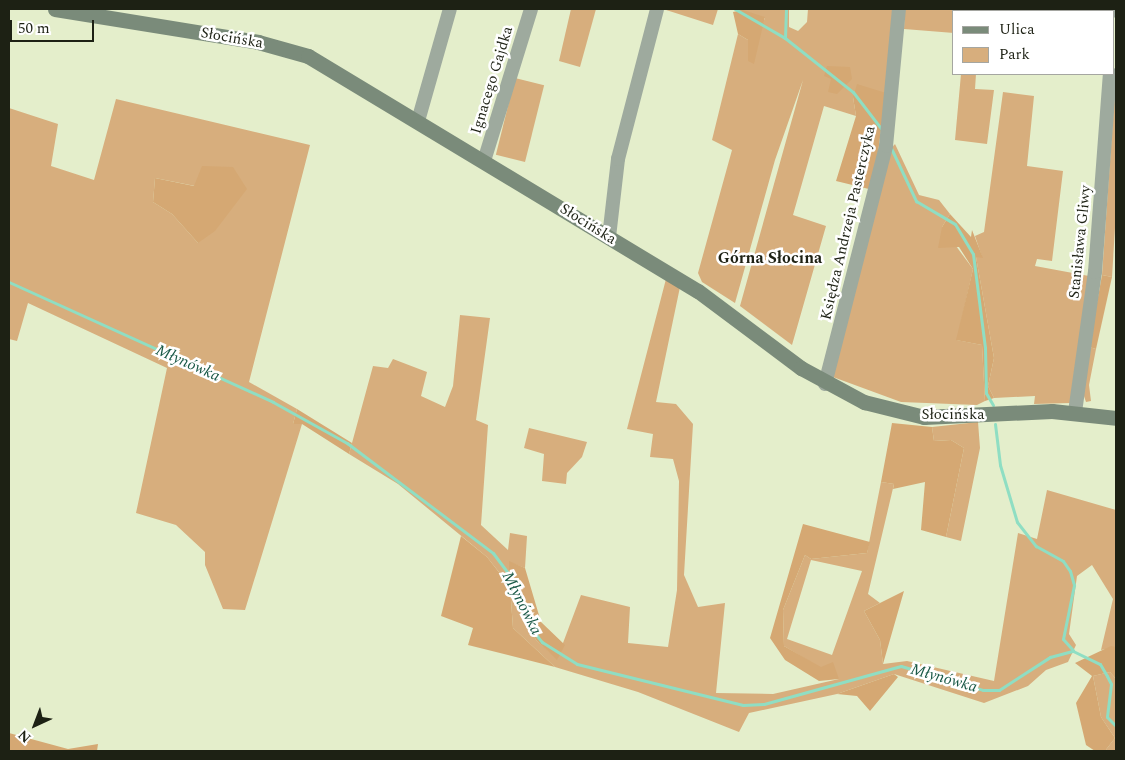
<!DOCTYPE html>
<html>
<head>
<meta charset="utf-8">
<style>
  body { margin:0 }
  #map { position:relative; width:1125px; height:760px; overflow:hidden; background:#e4eecb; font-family:Spectral,serif }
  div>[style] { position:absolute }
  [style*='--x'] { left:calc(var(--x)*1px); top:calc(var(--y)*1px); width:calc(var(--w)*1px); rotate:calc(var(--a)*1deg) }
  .green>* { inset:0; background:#d7ae7d; transform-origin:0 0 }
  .forest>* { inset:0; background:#d5a873 }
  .stream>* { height:3px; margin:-1.5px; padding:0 1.5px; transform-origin:1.5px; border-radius:1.5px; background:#8fdec3 }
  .street>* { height:14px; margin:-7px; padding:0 7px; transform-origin:7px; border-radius:7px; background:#9eaa9e }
  .secondary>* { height:15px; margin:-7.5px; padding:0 7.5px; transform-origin:7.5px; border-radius:7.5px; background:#7a8b7a }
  span { translate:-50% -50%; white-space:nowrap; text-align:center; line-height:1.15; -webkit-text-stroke:5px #fff; paint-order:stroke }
  .street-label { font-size:15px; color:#1d2114 }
  .neighbourhood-label { font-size:16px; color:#1d2114; font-weight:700 }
  .water-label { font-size:16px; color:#1a5947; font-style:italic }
  .frame { position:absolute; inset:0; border:10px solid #1d2114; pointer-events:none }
  .legend { position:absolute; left:952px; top:10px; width:162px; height:65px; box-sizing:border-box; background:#fff; border:1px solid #a5a6a1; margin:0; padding:6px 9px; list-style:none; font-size:15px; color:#1d2114 }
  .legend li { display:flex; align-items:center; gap:10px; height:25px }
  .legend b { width:25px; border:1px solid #a5a6a1 }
  .north { position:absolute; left:10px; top:700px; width:50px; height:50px; -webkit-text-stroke:4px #fff; paint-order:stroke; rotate:223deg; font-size:14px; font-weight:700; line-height:20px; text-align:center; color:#1d2114 }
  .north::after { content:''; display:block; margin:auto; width:18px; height:22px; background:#1d2114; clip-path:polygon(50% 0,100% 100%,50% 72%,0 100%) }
  .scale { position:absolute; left:10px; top:20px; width:84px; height:22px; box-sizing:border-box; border:2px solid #1d2114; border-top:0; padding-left:6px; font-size:15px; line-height:18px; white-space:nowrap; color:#1d2114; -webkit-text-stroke:4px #fff; paint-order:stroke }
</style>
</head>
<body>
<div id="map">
  <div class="green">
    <i style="clip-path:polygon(571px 9px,596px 9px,580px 67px,559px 61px)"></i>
    <i style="clip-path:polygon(663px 9px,718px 9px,713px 25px)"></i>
    <i style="clip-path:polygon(731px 9px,789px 9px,789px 27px,798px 31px,807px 22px,808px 9px,894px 9px,886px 93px,853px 97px,856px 116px,824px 106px,793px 215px,826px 226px,792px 345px,740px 306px,803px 80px,775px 160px,735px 303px,702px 282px,698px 273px,732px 150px,712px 140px,738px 34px,748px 40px,748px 61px,765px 18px)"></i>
    <i style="clip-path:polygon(905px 9px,968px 9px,954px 11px,954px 33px,904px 29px)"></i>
    <i style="clip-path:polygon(961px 74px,976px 74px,975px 89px,994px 90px,987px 144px,955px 140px)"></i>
    <i style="clip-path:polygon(1116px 76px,1116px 212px,1112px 277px,1102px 275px)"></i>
    <i style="left:515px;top:78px;width:30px;height:79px;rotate:14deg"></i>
    <i style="clip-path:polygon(1003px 92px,1034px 96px,1027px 166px,1063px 171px,1052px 261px,1037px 259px,1035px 266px,1089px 276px,1071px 403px,1034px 404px,1035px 396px,994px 398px,988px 386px,994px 358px,976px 257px,982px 257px,975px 236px,984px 232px)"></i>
    <i style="clip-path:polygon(evenodd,116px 99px,310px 145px,249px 382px,297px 409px,293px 424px,302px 424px,245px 610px,223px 609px,205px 565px,205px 552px,176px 525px,136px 513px,167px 368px,28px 303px,17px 341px,9px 339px,9px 108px,58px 124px,51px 166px,94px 180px,116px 99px,155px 178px,195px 186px,198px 243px,172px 214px,153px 202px,155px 178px)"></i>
    <i style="clip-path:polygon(895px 144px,919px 195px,939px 200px,950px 214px,942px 227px,973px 269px,957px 340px,982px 345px,985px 401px,977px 405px,901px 402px,833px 377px,887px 154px)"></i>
    <i style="clip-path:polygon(evenodd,666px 279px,680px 287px,656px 402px,676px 404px,693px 424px,684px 575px,698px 607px,725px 603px,716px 693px,773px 694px,839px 679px,784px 646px,783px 610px,805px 555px,811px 559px,867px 553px,881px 482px,894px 484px,868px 594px,880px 603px,864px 611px,880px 640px,883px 664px,907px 661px,994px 681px,1018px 533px,1037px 539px,1047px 490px,1116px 510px,1116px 647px,1101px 650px,1113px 599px,1092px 565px,1077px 576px,1069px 634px,1076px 645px,1068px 662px,1046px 670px,1028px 686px,984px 703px,894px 674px,837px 694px,749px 713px,739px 732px,638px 692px,555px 667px,513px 628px,510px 586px,487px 557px,398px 484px,349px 454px,373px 366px,388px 368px,393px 359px,427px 372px,421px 396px,445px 407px,453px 386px,460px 315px,490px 318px,476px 420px,488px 425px,481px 525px,508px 550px,510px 533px,527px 536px,525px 568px,509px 562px,510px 586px,536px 640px,557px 659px,581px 595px,630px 607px,628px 643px,668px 647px,677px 590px,679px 481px,673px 459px,650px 457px,653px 434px,627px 429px,666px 279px,811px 560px,862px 571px,832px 655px,787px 639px,811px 560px)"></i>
    <i style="clip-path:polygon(1089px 347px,1096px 349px,1089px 385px,1091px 401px,1086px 402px,1082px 390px)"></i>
    <i style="clip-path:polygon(978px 422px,980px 448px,961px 541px,946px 537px,964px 448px,951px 440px,934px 441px,932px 427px)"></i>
    <i style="clip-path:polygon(529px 428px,587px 442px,582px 457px,567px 473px,566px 484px,542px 481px,544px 454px,524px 448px)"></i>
    <i style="clip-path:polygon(1110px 672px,1116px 679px,1116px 751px,1105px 751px,1115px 738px,1101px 717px,1093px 676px)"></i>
  </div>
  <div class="forest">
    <i style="clip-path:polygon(743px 10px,765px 17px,754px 64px,748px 61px,748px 40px,738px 34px,733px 12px)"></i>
    <i style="clip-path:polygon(827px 66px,850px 67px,852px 79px,837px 94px,828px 92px,831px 79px,824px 76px)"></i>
    <i style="clip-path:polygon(857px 84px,886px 93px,873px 190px,836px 181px,856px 116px,853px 97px)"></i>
    <i style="clip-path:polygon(202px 166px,233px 167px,247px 189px,215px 231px,198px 243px,172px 214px,153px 202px,155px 178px,194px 186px)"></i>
    <i style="clip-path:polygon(950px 214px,971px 237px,972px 230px,983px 258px,976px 257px,994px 358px,988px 386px,994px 398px,985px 401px,982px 345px,956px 340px,973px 269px,959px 247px,938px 248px,942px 227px)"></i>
    <i style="clip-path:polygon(1102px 275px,1112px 277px,1096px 349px,1089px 347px)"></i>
    <i style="clip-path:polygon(297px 409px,352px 443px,349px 454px,302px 424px,293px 424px)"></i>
    <i style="clip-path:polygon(892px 423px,932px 427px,934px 441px,951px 440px,964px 448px,946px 537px,921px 530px,925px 482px,893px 489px,894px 484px,881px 482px)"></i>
    <i style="clip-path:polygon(803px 524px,870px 542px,867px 553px,811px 559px,805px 555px,783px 610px,784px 646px,821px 667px,833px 662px,839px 679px,819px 681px,785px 660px,770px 638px)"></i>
    <i style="clip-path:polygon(461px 536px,487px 557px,509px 585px,509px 561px,525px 568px,541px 622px,565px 645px,557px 660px,536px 640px,510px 587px,513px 628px,555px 667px,468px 645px,473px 628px,441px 616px)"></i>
    <i style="clip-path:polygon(904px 591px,883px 664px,880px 640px,864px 611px)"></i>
    <i style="clip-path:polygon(1111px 646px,1116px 647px,1116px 679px,1110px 672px,1093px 676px,1101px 717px,1115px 738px,1105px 751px,1095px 751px,1086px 745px,1076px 703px,1092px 676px,1075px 663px)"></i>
    <i style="clip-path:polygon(894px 674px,898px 677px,870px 711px,857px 696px,837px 694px)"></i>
    <i style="clip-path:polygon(9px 733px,68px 749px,98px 744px,97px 751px,9px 751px)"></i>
  </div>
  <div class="stream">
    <i style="--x:735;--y:9;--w:58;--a:30.1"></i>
    <i style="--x:786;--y:9;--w:29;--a:92"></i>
    <i style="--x:785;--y:38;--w:87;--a:38.5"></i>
    <i style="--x:853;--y:92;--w:49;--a:52.4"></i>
    <i style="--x:891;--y:148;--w:59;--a:64.7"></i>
    <i style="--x:916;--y:201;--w:45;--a:30.5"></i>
    <i style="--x:955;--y:224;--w:35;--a:59"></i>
    <i style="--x:973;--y:254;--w:95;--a:82.7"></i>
    <i style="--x:985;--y:348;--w:45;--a:88.7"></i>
    <i style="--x:986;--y:393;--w:14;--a:60"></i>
    <i style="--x:9;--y:282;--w:290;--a:24.4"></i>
    <i style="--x:273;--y:402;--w:85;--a:29"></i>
    <i style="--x:347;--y:443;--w:183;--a:37"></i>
    <i style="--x:493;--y:553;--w:30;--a:53"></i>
    <i style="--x:511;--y:577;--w:52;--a:69.8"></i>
    <i style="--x:529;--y:626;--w:21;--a:51"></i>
    <i style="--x:542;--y:642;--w:41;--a:32.2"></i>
    <i style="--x:577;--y:664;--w:171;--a:13.9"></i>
    <i style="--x:743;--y:705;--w:21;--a:-3"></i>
    <i style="--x:764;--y:704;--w:142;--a:-15.5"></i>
    <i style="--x:901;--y:666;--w:85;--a:16.3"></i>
    <i style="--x:983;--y:690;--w:16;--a:0"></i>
    <i style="--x:999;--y:690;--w:61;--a:-32.9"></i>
    <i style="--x:1050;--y:657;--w:24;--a:-15"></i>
    <i style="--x:1073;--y:651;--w:30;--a:26"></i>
    <i style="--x:1100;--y:664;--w:14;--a:60"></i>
    <i style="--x:1107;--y:676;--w:9;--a:63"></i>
    <i style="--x:1111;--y:684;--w:33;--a:97"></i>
    <i style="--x:1107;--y:717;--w:13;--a:45"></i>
    <i style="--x:995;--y:424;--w:41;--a:83"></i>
    <i style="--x:1000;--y:465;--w:59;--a:73.4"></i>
    <i style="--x:1017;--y:522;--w:31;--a:52"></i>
    <i style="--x:1036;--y:546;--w:31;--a:29"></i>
    <i style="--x:1063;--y:561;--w:12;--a:55"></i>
    <i style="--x:1070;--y:571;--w:15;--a:74"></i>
    <i style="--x:1074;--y:585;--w:55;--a:101.5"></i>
    <i style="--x:1063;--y:639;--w:15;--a:48"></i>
  </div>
  <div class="street">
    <i style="--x:1112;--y:11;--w:2;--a:-90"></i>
    <i style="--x:418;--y:121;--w:116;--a:-74.1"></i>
    <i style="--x:484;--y:161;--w:159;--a:-72.8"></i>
    <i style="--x:609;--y:237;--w:79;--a:-83.4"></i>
    <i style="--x:618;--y:159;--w:155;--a:-75.4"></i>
    <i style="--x:825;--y:384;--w:246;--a:-75.6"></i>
    <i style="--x:886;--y:146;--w:138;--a:-84.6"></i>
    <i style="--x:1075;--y:412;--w:141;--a:-81.9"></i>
    <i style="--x:1095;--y:272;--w:199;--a:-85.7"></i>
  </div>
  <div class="secondary">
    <i style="--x:55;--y:9;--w:206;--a:9.2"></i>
    <i style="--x:258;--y:42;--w:52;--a:15.6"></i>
    <i style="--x:308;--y:56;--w:455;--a:31.1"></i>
    <i style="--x:698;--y:291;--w:129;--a:36.8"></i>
    <i style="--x:801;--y:368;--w:72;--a:28.4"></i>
    <i style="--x:864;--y:402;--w:62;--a:14"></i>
    <i style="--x:924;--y:417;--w:128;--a:-2.7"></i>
    <i style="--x:1052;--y:411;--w:64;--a:6.2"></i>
  </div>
  <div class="street-label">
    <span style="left:232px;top:38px;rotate:10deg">Słocińska</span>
    <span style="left:492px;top:80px;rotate:-73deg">Ignacego Gajdka</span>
    <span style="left:848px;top:223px;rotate:-77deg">Księdza Andrzeja Pasterczyka</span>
    <span style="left:588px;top:224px;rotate:32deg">Słocińska</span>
    <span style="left:1080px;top:242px;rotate:-84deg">Stanisława Gliwy</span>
    <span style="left:953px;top:415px">Słocińska</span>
  </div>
  <div class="neighbourhood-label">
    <span style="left:770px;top:258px">Górna Słocina</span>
  </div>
  <div class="water-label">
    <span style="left:188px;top:363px;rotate:24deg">Młynówka</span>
    <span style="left:522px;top:603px;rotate:63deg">Młynówka</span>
    <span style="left:944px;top:678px;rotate:16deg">Młynówka</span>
  </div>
  <div class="frame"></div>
  <ul class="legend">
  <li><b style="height:6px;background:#7a8b7a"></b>Ulica</li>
  <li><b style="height:14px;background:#d7ae7d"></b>Park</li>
  </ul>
  <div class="north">N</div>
  <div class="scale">50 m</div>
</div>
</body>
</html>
